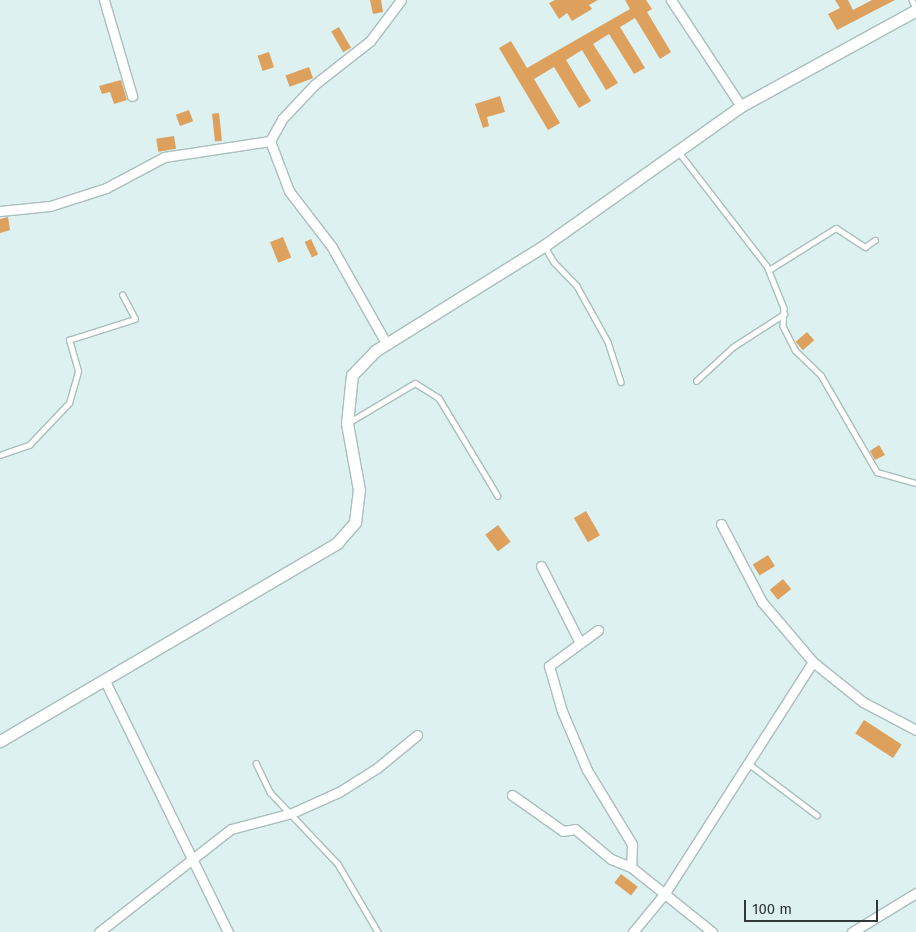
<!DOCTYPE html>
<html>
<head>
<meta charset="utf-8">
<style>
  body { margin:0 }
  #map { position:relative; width:916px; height:932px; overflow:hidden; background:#dcf1f0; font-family:"Fira Sans",sans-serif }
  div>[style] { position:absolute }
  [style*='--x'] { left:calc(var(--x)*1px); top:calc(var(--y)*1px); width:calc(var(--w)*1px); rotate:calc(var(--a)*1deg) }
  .building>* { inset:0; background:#dda05d; transform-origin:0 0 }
  .roads { filter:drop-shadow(1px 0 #aabebd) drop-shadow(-1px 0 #aabebd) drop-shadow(0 1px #aabebd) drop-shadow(0 -1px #aabebd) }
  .lane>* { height:4.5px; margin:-2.25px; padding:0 2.25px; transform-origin:2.25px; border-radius:2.25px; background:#fff }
  .street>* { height:9px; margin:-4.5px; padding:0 4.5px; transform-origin:4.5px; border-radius:4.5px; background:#fff }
  .secondary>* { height:11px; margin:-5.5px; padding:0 5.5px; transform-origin:5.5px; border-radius:5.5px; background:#fff }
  span { translate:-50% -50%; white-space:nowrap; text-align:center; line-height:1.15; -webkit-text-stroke:4px #dcf1f0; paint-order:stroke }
  .scale { position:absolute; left:744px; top:900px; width:134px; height:22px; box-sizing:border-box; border:2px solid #303838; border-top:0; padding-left:6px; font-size:15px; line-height:18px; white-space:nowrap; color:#303838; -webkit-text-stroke:4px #dcf1f0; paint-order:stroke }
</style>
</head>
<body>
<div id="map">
  <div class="building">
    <i style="clip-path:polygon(370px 0,381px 0,383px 12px,373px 14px)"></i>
    <i style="clip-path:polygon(555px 0,598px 0,589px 5px,592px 9px,572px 21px,567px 13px,559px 19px,549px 3px)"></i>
    <i style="clip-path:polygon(625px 0,646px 0,652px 9px,647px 12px,671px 52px,660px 59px,635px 18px,620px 27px,645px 68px,634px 74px,609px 34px,593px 44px,618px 83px,606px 90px,582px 50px,566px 60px,591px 101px,579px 108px,554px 67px,534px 79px,560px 123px,548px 130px,499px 48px,511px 41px,527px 68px,630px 9px)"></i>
    <i style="clip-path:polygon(835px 0,848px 0,853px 10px,872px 0,895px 0,837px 30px,828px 14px,840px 8px)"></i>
    <i style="left:339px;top:27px;width:24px;height:9px;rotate:60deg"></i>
    <i style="left:269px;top:52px;width:16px;height:12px;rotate:72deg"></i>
    <i style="left:309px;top:67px;width:12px;height:25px;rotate:70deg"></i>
    <i style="clip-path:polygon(121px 80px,127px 100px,114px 104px,110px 92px,102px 94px,99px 86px)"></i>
    <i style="clip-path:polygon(500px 96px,505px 112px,487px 117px,489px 126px,483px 128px,475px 104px)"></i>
    <i style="left:189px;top:110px;width:12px;height:14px;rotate:70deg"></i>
    <i style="left:219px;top:113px;width:28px;height:7px;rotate:84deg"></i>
    <i style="left:174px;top:136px;width:13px;height:18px;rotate:81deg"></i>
    <i style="clip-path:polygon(8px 217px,10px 230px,0 233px,0 219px)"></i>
    <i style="left:283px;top:237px;width:22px;height:14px;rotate:68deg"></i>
    <i style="left:311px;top:239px;width:17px;height:7px;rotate:65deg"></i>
    <i style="left:807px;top:332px;width:11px;height:15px;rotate:49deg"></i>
    <i style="clip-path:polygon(879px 445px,885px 455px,875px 460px,870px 451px)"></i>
    <i style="left:586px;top:511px;width:28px;height:14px;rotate:60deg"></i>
    <i style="left:498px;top:525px;width:21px;height:16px;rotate:53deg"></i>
    <i style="left:768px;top:555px;width:13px;height:18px;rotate:58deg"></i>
    <i style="left:783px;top:579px;width:13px;height:17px;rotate:51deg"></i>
    <i style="left:864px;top:720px;width:45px;height:16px;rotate:33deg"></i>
    <i style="left:621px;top:874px;width:21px;height:11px;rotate:37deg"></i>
  </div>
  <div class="roads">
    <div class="lane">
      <i style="--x:912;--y:0;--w:9;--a:63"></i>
      <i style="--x:678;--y:151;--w:145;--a:52.3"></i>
      <i style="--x:767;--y:266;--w:45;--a:68"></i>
      <i style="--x:784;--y:308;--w:18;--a:93"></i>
      <i style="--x:783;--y:326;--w:27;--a:63"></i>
      <i style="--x:795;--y:350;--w:36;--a:44"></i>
      <i style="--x:821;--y:375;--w:112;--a:60"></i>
      <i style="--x:877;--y:472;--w:41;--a:15.8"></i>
      <i style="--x:545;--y:247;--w:17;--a:59"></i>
      <i style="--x:554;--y:262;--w:33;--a:46"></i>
      <i style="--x:577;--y:286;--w:64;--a:61"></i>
      <i style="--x:608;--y:342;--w:42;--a:72"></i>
      <i style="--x:769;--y:270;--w:79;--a:-32.1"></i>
      <i style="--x:836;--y:228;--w:35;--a:33"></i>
      <i style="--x:865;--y:247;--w:12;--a:-35"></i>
      <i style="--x:696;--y:381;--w:50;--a:-42.6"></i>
      <i style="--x:733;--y:347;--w:61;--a:-32.9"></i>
      <i style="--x:348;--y:423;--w:78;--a:-30.8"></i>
      <i style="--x:415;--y:383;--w:28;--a:32"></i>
      <i style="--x:439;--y:398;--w:114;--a:59"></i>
      <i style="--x:0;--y:455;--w:31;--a:-19"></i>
      <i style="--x:29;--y:445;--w:58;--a:-46.4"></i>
      <i style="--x:69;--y:403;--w:33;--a:-74"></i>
      <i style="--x:78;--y:371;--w:32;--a:-106"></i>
      <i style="--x:69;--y:340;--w:69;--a:-17.7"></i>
      <i style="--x:135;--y:319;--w:27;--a:-118"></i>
      <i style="--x:256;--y:763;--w:32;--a:64"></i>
      <i style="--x:270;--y:792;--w:99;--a:46.6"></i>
      <i style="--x:338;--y:864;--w:79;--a:59.5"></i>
      <i style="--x:749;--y:764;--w:85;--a:36.9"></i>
    </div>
    <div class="street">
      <i style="--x:104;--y:0;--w:100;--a:73.7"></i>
      <i style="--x:671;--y:0;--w:127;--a:56.6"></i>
      <i style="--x:0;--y:211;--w:50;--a:-5.7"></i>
      <i style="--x:50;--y:206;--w:59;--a:-17.8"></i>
      <i style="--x:106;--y:188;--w:66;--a:-28.1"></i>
      <i style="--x:164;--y:157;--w:107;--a:-8.6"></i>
      <i style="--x:386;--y:343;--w:110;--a:-119.4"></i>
      <i style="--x:332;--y:247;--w:71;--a:-127.5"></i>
      <i style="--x:289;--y:191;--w:53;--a:-110.8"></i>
      <i style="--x:270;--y:141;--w:25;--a:-61"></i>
      <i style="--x:282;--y:119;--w:47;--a:-46.7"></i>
      <i style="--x:314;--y:85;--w:71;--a:-38.2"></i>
      <i style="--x:370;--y:41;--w:51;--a:-52.9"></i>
      <i style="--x:721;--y:524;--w:88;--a:62.3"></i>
      <i style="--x:762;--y:602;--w:79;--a:49.6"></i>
      <i style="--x:813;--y:662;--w:64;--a:38.7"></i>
      <i style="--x:863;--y:702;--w:60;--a:27.8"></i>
      <i style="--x:541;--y:566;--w:86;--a:63.1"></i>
      <i style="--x:598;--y:630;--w:61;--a:143.7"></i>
      <i style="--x:549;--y:666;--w:47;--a:73.9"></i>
      <i style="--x:562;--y:711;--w:64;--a:67"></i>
      <i style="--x:587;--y:770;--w:87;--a:58.7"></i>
      <i style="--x:632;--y:844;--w:23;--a:92"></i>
      <i style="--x:105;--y:681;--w:280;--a:63.9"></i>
      <i style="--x:512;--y:795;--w:62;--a:35.2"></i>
      <i style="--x:563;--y:831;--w:12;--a:-9"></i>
      <i style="--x:575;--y:829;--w:47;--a:39.8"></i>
      <i style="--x:611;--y:859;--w:22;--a:22"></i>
      <i style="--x:631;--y:867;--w:104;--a:38.7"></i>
      <i style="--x:99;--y:932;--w:167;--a:-38"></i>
      <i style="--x:231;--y:829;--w:63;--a:-14.7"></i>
      <i style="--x:292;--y:813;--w:51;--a:-24.1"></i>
      <i style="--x:339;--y:792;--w:45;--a:-32.3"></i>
      <i style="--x:377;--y:768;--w:52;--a:-39.5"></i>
      <i style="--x:633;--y:932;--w:50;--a:-50.6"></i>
      <i style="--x:665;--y:893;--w:274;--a:-57.4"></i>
      <i style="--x:852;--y:932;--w:75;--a:-31.4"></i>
    </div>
    <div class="secondary">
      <i style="--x:0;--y:741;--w:391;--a:-30.4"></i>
      <i style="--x:337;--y:543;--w:28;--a:-49"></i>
      <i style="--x:355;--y:522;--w:32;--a:-83"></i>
      <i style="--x:359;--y:490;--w:68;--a:-100.2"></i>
      <i style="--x:347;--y:423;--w:48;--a:-84.1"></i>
      <i style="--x:352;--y:375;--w:33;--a:-46"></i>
      <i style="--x:375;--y:351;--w:200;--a:-31.9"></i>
      <i style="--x:545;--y:245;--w:240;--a:-35.3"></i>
      <i style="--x:741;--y:106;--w:200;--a:-28.7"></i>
    </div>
  </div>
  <div class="scale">100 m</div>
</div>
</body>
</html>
